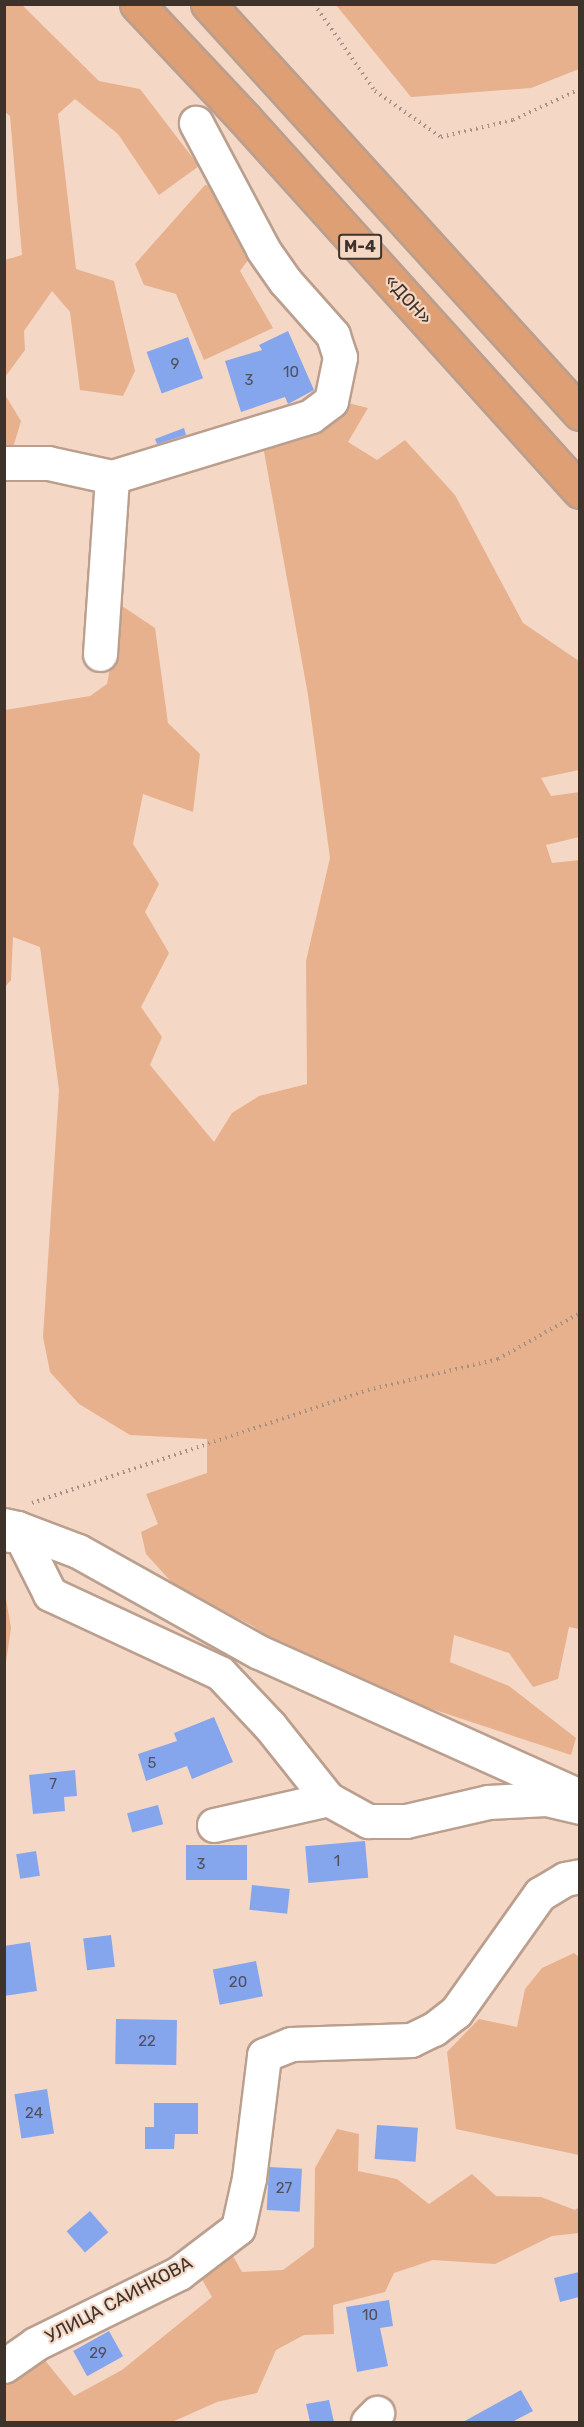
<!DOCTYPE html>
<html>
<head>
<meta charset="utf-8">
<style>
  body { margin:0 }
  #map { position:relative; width:584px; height:2427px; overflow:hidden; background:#f5d7c5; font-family:Rubik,sans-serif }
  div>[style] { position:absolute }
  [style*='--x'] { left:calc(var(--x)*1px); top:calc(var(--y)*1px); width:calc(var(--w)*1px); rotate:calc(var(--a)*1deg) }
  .green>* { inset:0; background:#e7b18e }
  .building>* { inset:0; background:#85a6ed; transform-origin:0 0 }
  .path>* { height:4px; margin-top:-2px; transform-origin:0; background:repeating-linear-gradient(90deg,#a79183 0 1.5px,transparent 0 6px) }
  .roads { filter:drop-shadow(2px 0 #bb9f8e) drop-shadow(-2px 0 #bb9f8e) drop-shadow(0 2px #bb9f8e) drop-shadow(0 -2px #bb9f8e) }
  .minor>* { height:33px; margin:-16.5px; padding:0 16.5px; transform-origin:16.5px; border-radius:16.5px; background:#fff }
  .highway>* { height:33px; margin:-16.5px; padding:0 16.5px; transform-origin:16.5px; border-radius:16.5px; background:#df9f74 }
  span { translate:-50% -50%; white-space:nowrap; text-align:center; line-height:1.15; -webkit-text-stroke:4.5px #f5d7c5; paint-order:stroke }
  .number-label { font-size:15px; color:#50505c }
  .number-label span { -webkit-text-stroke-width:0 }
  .shield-label span { padding:2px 4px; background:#f5d7c5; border:2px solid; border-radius:4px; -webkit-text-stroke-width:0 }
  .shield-label { font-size:16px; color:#3e332b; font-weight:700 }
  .street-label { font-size:18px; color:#3e332b }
  .frame { position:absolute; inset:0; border:6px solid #3e332b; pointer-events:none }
</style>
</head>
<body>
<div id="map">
  <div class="green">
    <i style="clip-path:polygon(22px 5px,99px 81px,140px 89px,199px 166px,159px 195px,118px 134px,75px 99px,58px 114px,76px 269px,114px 281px,135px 371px,123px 396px,80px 390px,70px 312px,52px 291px,24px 331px,25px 350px,5px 377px,5px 260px,22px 255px,10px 116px,5px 112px,4px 5px)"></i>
    <i style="clip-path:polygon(336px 5px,579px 5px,579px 69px,531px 88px,411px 97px)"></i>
    <i style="clip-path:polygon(205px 185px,222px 188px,254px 252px,240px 271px,273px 328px,204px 360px,176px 294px,144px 285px,135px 264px)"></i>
    <i style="clip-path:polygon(4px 393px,21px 421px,12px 451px,4px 453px)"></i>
    <i style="clip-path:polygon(344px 402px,368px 408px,348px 442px,377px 460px,405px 440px,455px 495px,523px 623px,579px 661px,579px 770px,541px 778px,551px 796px,580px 792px,579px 837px,546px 845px,552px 863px,580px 860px,579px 1629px,569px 1627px,558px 1679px,533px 1687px,509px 1653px,454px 1635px,450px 1662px,509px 1686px,576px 1738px,571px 1755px,323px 1673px,251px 1625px,176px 1587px,146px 1554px,141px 1532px,158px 1524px,146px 1494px,207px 1473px,207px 1439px,130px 1435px,79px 1404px,50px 1372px,43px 1337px,59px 1090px,40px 947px,13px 937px,11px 980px,5px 987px,5px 710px,90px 696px,107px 684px,122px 606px,155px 628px,168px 723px,200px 754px,193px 812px,143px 794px,133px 844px,159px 884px,145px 912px,169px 953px,141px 1007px,162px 1037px,150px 1065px,214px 1142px,232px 1113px,259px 1096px,307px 1084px,306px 961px,330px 858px,308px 695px,263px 446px)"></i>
    <i style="clip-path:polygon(5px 1593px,11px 1628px,5px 1669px,4px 1593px)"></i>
    <i style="clip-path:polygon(574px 1953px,580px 1958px,579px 2155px,456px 2129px,447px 2052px,479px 2019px,517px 2027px,525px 1989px,542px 1968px)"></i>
    <i style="clip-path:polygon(337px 2129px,359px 2134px,358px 2171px,397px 2179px,429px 2204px,472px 2174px,496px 2196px,541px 2197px,575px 2210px,579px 2207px,579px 2233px,552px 2236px,495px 2264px,433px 2260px,394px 2273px,385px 2292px,333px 2305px,334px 2334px,304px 2335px,276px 2350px,257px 2393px,217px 2402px,172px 2422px,5px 2422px,4px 2384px,10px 2376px,43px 2358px,74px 2396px,122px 2370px,212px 2297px,199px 2274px,233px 2256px,242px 2272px,283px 2270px,314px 2247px,315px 2168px)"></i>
  </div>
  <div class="building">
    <i style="clip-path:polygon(288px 331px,314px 390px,288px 404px,285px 397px,241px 412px,225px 361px,262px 350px,259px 345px)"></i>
    <i style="left:188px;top:337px;width:44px;height:44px;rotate:70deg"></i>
    <i style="clip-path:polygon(184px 428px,186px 435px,157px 444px,155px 439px)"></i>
    <i style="clip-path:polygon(214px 1717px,233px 1762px,192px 1779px,187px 1766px,146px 1781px,138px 1754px,177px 1741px,174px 1733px)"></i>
    <i style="clip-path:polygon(75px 1770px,77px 1796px,64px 1797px,65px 1811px,33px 1814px,29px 1775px)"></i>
    <i style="left:158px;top:1805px;width:20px;height:32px;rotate:75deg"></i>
    <i style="left:365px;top:1841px;width:37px;height:60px;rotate:85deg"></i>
    <i style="left:247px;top:1845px;width:35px;height:61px;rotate:90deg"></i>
    <i style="left:36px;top:1851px;width:25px;height:20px;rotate:81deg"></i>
    <i style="left:252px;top:1885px;width:38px;height:25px;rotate:6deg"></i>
    <i style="left:111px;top:1935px;width:32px;height:28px;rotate:83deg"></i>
    <i style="clip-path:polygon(30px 1942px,37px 1991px,4px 1996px,4px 1946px)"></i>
    <i style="left:256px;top:1961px;width:36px;height:44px;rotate:79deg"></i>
    <i style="left:116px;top:2019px;width:61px;height:45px;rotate:1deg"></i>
    <i style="left:47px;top:2089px;width:45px;height:33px;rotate:81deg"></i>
    <i style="clip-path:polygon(154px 2103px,198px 2103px,198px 2134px,175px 2134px,174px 2149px,145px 2149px,145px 2127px,154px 2127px)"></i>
    <i style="left:377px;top:2125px;width:41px;height:34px;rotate:4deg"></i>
    <i style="left:269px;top:2167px;width:33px;height:43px;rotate:3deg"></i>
    <i style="left:90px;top:2211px;width:28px;height:31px;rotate:49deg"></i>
    <i style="clip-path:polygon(579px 2272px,579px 2297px,560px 2302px,554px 2278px)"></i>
    <i style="clip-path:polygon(389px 2300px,393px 2326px,380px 2328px,388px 2366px,357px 2372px,346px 2307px)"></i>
    <i style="left:109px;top:2331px;width:29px;height:41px;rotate:61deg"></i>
    <i style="clip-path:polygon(521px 2390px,533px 2411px,512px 2422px,463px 2422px)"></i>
    <i style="clip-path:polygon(329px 2400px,334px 2422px,310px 2422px,306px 2404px)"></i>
  </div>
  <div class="path">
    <i style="--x:314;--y:4;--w:106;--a:55"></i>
    <i style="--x:375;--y:91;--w:80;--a:34.9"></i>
    <i style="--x:441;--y:137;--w:74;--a:-13.3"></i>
    <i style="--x:513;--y:120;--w:74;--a:-24.8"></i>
    <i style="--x:32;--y:1503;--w:354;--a:-18.6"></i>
    <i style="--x:368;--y:1390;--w:134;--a:-13.4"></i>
    <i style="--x:498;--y:1359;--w:94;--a:-29.3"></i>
  </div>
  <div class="roads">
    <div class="minor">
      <i style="--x:4;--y:463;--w:44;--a:0"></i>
      <i style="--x:48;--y:463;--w:66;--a:12.3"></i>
      <i style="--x:100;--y:654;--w:177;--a:-86.1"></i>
      <i style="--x:112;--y:477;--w:208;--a:-17"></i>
      <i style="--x:311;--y:416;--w:25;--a:-37"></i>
      <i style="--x:331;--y:401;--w:45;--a:-78.4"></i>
      <i style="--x:340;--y:357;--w:23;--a:-108"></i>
      <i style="--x:333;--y:335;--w:72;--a:-131.6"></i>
      <i style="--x:285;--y:281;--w:39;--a:-125"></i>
      <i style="--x:263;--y:249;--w:143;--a:-118"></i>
      <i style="--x:4;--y:1525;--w:13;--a:13"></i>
      <i style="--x:17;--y:1528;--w:74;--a:63.4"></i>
      <i style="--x:50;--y:1594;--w:187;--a:24.9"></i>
      <i style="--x:220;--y:1673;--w:73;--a:46.7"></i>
      <i style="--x:270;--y:1726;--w:93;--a:51.5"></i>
      <i style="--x:328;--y:1799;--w:46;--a:28.8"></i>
      <i style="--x:368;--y:1821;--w:38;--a:0"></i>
      <i style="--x:406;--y:1821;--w:84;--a:-13"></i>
      <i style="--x:488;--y:1802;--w:58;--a:-3"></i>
      <i style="--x:546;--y:1799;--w:35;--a:13"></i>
      <i style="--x:10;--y:1535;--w:10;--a:-45"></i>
      <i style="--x:17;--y:1528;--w:65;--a:20.7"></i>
      <i style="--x:78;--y:1551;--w:207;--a:29.2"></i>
      <i style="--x:259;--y:1652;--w:346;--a:24.2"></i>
      <i style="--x:214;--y:1825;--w:117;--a:-12.8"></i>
      <i style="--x:4;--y:2366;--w:38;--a:-35"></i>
      <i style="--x:35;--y:2344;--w:161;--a:-26.2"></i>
      <i style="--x:179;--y:2273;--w:74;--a:-37.3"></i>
      <i style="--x:238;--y:2228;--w:51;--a:-77.6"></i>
      <i style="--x:249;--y:2178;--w:124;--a:-83"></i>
      <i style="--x:264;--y:2055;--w:29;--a:-22"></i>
      <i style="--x:291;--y:2044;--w:120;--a:-1.9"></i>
      <i style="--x:411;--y:2040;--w:25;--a:-26"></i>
      <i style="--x:434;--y:2029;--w:28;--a:-38"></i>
      <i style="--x:456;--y:2012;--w:145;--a:-54.6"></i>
      <i style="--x:540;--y:1894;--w:29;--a:-31"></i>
      <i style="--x:565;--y:1879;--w:15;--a:-11"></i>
      <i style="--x:368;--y:2422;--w:13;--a:-45"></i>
    </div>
    <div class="highway">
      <i style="--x:137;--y:4;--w:156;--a:46.8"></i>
      <i style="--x:244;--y:118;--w:502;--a:47.99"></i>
      <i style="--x:208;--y:4;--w:553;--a:47.71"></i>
    </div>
  </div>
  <div class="number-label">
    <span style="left:175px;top:365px">9</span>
    <span style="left:291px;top:373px">10</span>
    <span style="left:249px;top:381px">3</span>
    <span style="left:152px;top:1764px">5</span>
    <span style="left:53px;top:1785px">7</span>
    <span style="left:337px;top:1862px">1</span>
    <span style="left:201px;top:1865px">3</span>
    <span style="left:238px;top:1983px">20</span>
    <span style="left:147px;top:2042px">22</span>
    <span style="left:34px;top:2114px">24</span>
    <span style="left:284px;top:2189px">27</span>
    <span style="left:370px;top:2316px">10</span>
    <span style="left:98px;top:2354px">29</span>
  </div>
  <div class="shield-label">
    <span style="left:360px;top:247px">М-4</span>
  </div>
  <div class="street-label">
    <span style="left:408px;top:300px;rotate:48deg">«ДОН»</span>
    <span style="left:119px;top:2300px;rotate:-28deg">УЛИЦА САИНКОВА</span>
  </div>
  <div class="frame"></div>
</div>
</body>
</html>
